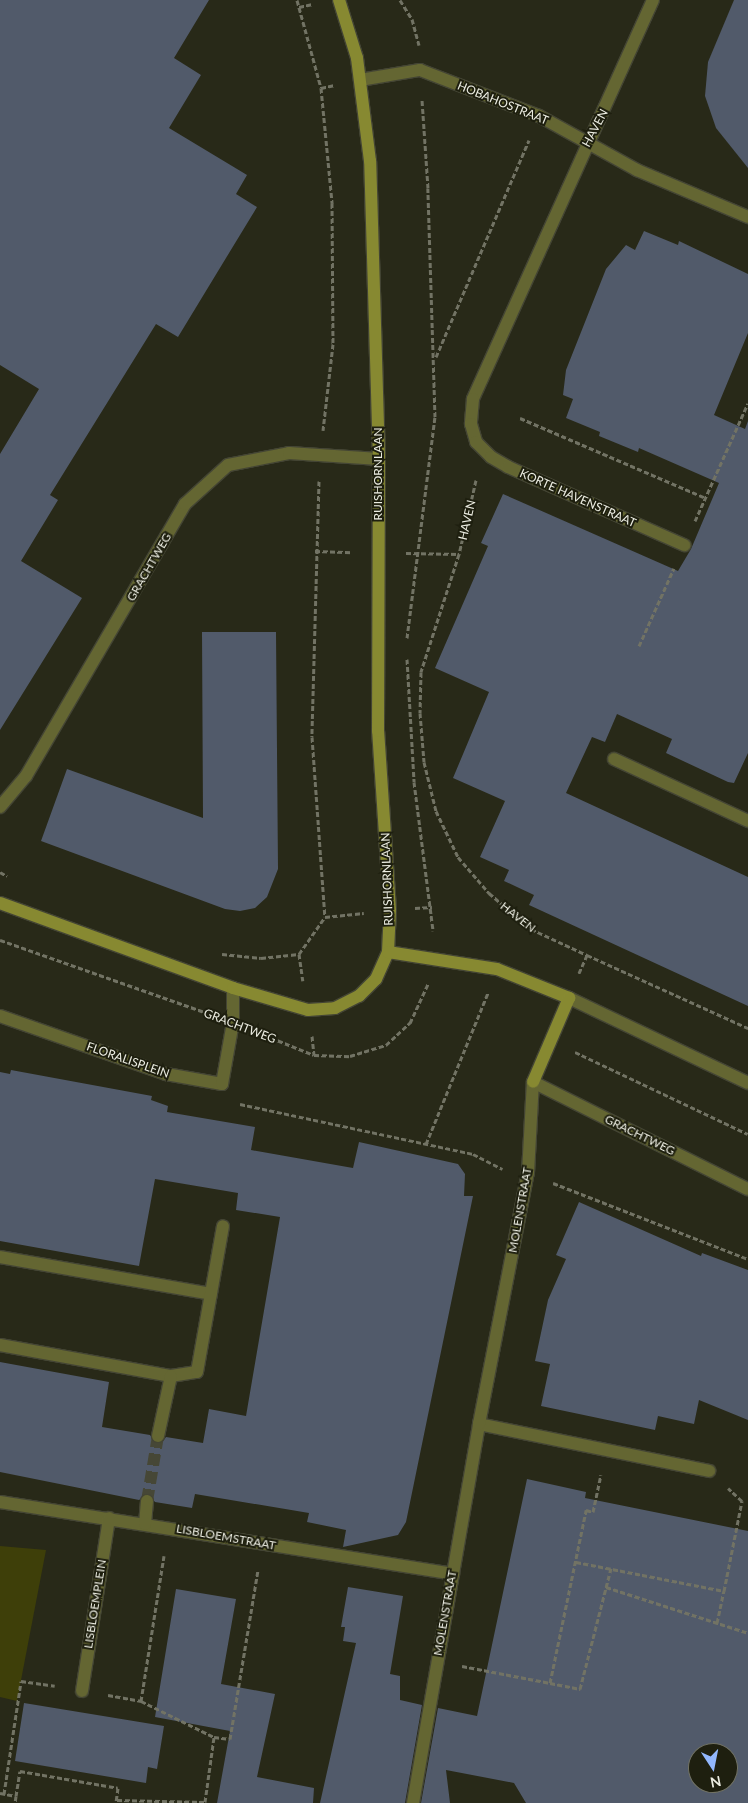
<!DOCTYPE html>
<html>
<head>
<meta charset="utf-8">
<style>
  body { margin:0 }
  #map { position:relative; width:748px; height:1803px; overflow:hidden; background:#282918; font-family:Lato,sans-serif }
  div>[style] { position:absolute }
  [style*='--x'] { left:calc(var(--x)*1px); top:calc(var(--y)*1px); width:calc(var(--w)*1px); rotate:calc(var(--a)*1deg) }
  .green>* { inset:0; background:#3e3f09 }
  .building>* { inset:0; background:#515a6a }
  .street-tunnel>* { height:12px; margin-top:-6px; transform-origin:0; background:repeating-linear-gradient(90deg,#464736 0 12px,transparent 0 18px) }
  .path>* { height:3px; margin-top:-1.5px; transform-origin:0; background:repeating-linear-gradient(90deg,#727364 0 5px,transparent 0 7.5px) }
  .roads { filter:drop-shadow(1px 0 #444534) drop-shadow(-1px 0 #444534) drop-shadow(0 1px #444534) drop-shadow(0 -1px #444534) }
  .lane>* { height:12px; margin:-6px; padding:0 6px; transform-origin:6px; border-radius:6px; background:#646632 }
  .street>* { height:12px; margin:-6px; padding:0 6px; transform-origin:6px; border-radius:6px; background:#646632 }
  .secondary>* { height:12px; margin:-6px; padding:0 6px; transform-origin:6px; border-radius:6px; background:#878931 }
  span { translate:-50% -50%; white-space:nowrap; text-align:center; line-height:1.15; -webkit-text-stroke:4px #1e1f0f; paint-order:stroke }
  .street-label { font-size:12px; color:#edeee3 }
  .north { position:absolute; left:688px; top:1743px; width:50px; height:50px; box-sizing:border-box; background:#1e1f0f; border:1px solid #717264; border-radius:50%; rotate:169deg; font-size:14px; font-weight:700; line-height:20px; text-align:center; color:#edeee3 }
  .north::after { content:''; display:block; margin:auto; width:18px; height:22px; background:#92b7fd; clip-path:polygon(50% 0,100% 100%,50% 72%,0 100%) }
</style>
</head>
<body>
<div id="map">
  <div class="green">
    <i style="clip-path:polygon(0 1546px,46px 1550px,17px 1701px,0 1697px)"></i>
  </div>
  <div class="building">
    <i style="clip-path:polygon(0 0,209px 0,174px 58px,201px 75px,169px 128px,247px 175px,236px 194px,257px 207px,178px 337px,156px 324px,50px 495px,58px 500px,21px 561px,82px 598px,0 730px,0 454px,39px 389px,0 365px)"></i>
    <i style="clip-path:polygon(734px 0,748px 0,748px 168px,716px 128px,705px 96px,708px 62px)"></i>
    <i style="clip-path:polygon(644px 231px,678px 245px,679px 241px,748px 274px,748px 333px,714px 415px,745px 429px,748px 421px,748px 753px,734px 783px,728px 782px,666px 753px,672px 739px,617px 714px,605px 742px,592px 737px,566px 793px,748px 877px,748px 1006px,529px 905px,534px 895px,504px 881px,509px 870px,480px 857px,505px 801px,453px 778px,489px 692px,435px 668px,488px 546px,481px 543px,503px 494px,678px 571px,691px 549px,719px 483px,639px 448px,638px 452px,599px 436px,600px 432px,566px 418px,573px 399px,563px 395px,566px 370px,606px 269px,626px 245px,635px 250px)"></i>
    <i style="clip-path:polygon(202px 632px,276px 632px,278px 869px,267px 897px,255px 908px,240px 911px,225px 909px,41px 841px,67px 769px,203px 818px)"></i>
    <i style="clip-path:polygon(11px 1070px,152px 1096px,151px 1100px,168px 1106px,167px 1112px,255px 1127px,251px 1150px,353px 1168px,359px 1142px,458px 1164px,465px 1174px,464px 1196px,473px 1196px,406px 1522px,398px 1535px,343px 1547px,346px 1530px,307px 1522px,309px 1513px,195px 1494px,192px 1508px,155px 1502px,148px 1493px,139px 1500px,0 1472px,0 1362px,109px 1382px,102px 1427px,150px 1435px,156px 1444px,161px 1444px,166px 1437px,203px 1443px,209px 1409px,246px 1416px,280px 1217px,236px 1210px,238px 1193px,155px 1179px,139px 1266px,0 1241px,0 1072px,10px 1074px)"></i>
    <i style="clip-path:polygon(579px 1202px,701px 1256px,702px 1253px,748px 1270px,748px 1420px,699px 1400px,694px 1424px,658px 1416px,655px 1430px,541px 1406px,550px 1364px,535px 1361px,548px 1300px,566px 1259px,556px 1255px)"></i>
    <i style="clip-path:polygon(evenodd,527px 1479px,586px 1492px,585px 1498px,748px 1531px,748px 1803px,526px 1803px,514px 1783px,446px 1770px,450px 1803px,421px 1803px,438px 1708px,477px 1716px,527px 1479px,698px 1753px,728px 1753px,728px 1783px,698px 1783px,698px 1753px)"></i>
    <i style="clip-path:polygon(348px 1587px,403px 1596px,390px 1674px,400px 1676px,400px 1700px,422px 1705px,405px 1803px,320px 1803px,356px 1643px,343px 1641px,345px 1627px,341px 1627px)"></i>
    <i style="clip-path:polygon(176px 1589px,236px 1599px,221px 1684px,275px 1694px,257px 1777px,314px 1788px,313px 1803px,217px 1803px,230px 1731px,155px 1717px)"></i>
    <i style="clip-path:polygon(24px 1703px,164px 1726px,157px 1769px,148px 1767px,146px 1783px,15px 1761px)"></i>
  </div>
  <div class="street-tunnel">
    <i style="--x:147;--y:1501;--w:66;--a:-80.4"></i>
  </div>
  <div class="path">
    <i style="--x:297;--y:0;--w:91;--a:74.7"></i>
    <i style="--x:321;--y:88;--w:116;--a:84.5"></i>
    <i style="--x:332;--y:203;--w:141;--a:89.6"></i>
    <i style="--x:333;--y:344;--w:87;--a:96.6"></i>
    <i style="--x:400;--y:0;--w:22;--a:58"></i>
    <i style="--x:412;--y:19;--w:27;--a:75"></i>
    <i style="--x:299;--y:7;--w:14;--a:-12"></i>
    <i style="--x:321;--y:88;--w:14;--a:-12"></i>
    <i style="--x:436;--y:357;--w:236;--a:-66.8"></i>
    <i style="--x:520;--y:418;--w:202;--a:23.3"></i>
    <i style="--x:476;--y:480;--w:76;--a:102.9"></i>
    <i style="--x:459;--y:554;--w:124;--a:107.9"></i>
    <i style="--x:421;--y:672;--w:41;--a:91.4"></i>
    <i style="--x:420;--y:713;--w:49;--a:85.3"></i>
    <i style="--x:424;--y:762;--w:50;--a:76.2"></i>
    <i style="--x:436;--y:811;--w:51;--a:64.4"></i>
    <i style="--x:458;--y:857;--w:48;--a:49.3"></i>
    <i style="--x:489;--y:893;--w:55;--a:40.6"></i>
    <i style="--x:531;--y:929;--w:62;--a:24.9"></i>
    <i style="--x:587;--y:955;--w:20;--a:114"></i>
    <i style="--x:319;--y:481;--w:256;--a:91.6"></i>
    <i style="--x:312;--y:737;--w:180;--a:85.9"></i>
    <i style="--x:695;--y:521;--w:129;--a:-65.8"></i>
    <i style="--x:315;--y:551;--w:37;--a:2"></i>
    <i style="--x:406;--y:553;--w:53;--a:1.1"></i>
    <i style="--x:407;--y:638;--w:223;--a:-82.8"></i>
    <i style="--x:435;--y:417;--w:229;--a:-91.8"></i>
    <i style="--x:428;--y:188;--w:89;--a:-93.9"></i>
    <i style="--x:639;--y:646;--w:85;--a:-65.8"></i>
    <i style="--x:407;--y:659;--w:123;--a:86.7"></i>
    <i style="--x:414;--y:782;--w:150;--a:82.7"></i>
    <i style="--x:0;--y:872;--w:8;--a:30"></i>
    <i style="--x:415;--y:908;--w:17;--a:-3"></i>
    <i style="--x:325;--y:917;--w:39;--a:-6"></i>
    <i style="--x:0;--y:940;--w:219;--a:19.4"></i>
    <i style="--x:222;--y:954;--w:39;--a:6"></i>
    <i style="--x:261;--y:958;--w:38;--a:-6"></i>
    <i style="--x:299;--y:954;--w:45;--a:-54.9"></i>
    <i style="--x:299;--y:954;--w:27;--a:82"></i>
    <i style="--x:587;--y:955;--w:177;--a:24.4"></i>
    <i style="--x:257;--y:1032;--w:61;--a:22"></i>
    <i style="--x:314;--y:1055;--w:36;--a:2"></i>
    <i style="--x:350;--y:1056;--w:38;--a:-17"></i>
    <i style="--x:386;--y:1045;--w:33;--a:-43"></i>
    <i style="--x:410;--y:1023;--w:43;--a:-65.2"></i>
    <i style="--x:312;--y:1036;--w:19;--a:84"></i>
    <i style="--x:575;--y:1052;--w:191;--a:25.4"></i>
    <i style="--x:240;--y:1104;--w:238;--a:12.1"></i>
    <i style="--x:473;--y:1154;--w:33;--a:27"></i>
    <i style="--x:426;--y:1144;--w:163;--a:-67.7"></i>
    <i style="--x:553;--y:1183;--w:209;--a:21.3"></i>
    <i style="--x:576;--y:1562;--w:151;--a:11.1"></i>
    <i style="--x:724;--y:1591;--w:92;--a:-78.7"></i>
    <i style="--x:742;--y:1501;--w:19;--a:-137"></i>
    <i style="--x:606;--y:1587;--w:149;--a:17.9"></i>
    <i style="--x:717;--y:1623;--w:33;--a:-78"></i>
    <i style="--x:462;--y:1666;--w:90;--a:10.9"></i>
    <i style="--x:550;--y:1683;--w:177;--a:-78.2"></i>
    <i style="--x:586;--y:1510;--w:7;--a:16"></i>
    <i style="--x:593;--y:1512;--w:38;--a:-78"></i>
    <i style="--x:550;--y:1683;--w:31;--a:11"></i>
    <i style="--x:580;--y:1689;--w:125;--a:-75.6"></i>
    <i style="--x:108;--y:1695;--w:34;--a:10"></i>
    <i style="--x:141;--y:1701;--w:81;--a:26.3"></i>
    <i style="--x:141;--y:1701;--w:147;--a:-81"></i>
    <i style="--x:0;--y:1793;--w:16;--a:11"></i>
    <i style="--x:16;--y:1796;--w:7;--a:98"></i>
    <i style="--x:4;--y:1794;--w:114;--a:-81.4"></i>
    <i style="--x:21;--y:1681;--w:34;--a:8"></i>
    <i style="--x:16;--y:1796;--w:25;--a:-81"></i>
    <i style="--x:20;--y:1771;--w:99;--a:9.8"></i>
    <i style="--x:118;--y:1788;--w:15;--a:98"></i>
    <i style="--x:117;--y:1800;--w:88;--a:1.3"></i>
    <i style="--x:205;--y:1802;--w:66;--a:-82.1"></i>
    <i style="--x:214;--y:1737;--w:16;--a:7"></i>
    <i style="--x:230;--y:1739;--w:171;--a:-80.6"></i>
  </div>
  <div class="roads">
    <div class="lane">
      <i style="--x:479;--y:1424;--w:235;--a:11.5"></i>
    </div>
    <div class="street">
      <i style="--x:653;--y:0;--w:438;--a:114.3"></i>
      <i style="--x:473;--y:399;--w:25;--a:95"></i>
      <i style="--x:471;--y:424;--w:19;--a:74"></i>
      <i style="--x:476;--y:442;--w:21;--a:45"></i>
      <i style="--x:491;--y:457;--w:20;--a:30"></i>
      <i style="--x:508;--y:467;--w:193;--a:23.9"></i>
      <i style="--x:360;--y:80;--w:61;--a:-9.5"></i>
      <i style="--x:420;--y:70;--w:128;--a:21.1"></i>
      <i style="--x:539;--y:116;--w:112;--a:28.9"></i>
      <i style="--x:637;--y:170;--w:121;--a:22.9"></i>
      <i style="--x:614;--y:759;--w:148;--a:24.8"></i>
      <i style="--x:0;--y:807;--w:40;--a:-50"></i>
      <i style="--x:26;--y:776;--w:315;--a:-59.7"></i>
      <i style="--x:185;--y:504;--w:58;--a:-42.2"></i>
      <i style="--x:228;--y:465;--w:62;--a:-11.1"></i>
      <i style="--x:289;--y:453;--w:90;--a:3.8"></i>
      <i style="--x:569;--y:998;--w:198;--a:25.4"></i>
      <i style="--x:0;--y:1016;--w:176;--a:19.3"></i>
      <i style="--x:166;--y:1074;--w:57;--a:10.1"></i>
      <i style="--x:222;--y:1084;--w:63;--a:-79.9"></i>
      <i style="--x:233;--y:1022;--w:34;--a:-90"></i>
      <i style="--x:0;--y:1257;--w:214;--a:9.9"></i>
      <i style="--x:0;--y:1345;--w:174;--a:10.3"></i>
      <i style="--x:171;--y:1376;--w:26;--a:-9"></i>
      <i style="--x:197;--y:1372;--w:148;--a:-79.9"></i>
      <i style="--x:158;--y:1436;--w:61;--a:-77.8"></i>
      <i style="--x:0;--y:1502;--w:459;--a:9"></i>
      <i style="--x:145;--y:1524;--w:23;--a:-85"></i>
      <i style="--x:82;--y:1691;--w:175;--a:-81.1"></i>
      <i style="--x:413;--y:1803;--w:385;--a:-80.1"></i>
      <i style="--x:479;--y:1424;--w:256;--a:-79"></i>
      <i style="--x:528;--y:1173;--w:91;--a:-86.9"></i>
      <i style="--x:533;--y:1082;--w:240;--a:26.5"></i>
    </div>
    <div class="secondary">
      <i style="--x:0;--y:903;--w:248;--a:20"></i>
      <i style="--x:233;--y:988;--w:78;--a:16.3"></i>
      <i style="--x:308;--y:1010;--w:27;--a:-4"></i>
      <i style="--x:335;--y:1008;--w:27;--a:-27"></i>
      <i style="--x:359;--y:996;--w:24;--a:-45"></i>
      <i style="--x:376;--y:979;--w:30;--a:-66"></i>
      <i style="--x:388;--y:952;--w:42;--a:-87.3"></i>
      <i style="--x:390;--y:910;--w:179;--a:-93.8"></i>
      <i style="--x:378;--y:731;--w:272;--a:-89.8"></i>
      <i style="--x:379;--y:459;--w:298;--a:-91.7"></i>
      <i style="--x:370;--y:161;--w:104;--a:-97.2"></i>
      <i style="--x:357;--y:58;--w:61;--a:-107.2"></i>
      <i style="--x:388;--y:952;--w:110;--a:8.9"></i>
      <i style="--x:497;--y:969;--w:78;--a:21.9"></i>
      <i style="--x:569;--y:998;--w:91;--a:113.2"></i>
    </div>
  </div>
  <div class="street-label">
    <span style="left:503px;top:103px;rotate:22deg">HOBAHOSTRAAT</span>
    <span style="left:595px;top:128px;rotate:-62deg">HAVEN</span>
    <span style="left:378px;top:474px;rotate:-90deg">RUISHORNLAAN</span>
    <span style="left:578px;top:498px;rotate:24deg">KORTE HAVENSTRAAT</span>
    <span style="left:467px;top:520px;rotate:-77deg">HAVEN</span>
    <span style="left:149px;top:567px;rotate:-60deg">GRACHTWEG</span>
    <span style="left:387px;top:879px;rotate:-92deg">RUISHORNLAAN</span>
    <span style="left:518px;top:917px;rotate:38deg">HAVEN</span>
    <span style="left:240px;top:1026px;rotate:21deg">GRACHTWEG</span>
    <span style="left:128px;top:1060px;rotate:19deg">FLORALISPLEIN</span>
    <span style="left:640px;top:1135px;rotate:26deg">GRACHTWEG</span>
    <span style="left:520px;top:1210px;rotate:-80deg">MOLENSTRAAT</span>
    <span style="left:226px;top:1537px;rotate:10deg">LISBLOEMSTRAAT</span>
    <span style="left:95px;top:1604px;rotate:-81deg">LISBLOEMPLEIN</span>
    <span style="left:445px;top:1613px;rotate:-80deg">MOLENSTRAAT</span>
  </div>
  <div class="north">N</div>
</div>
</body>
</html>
